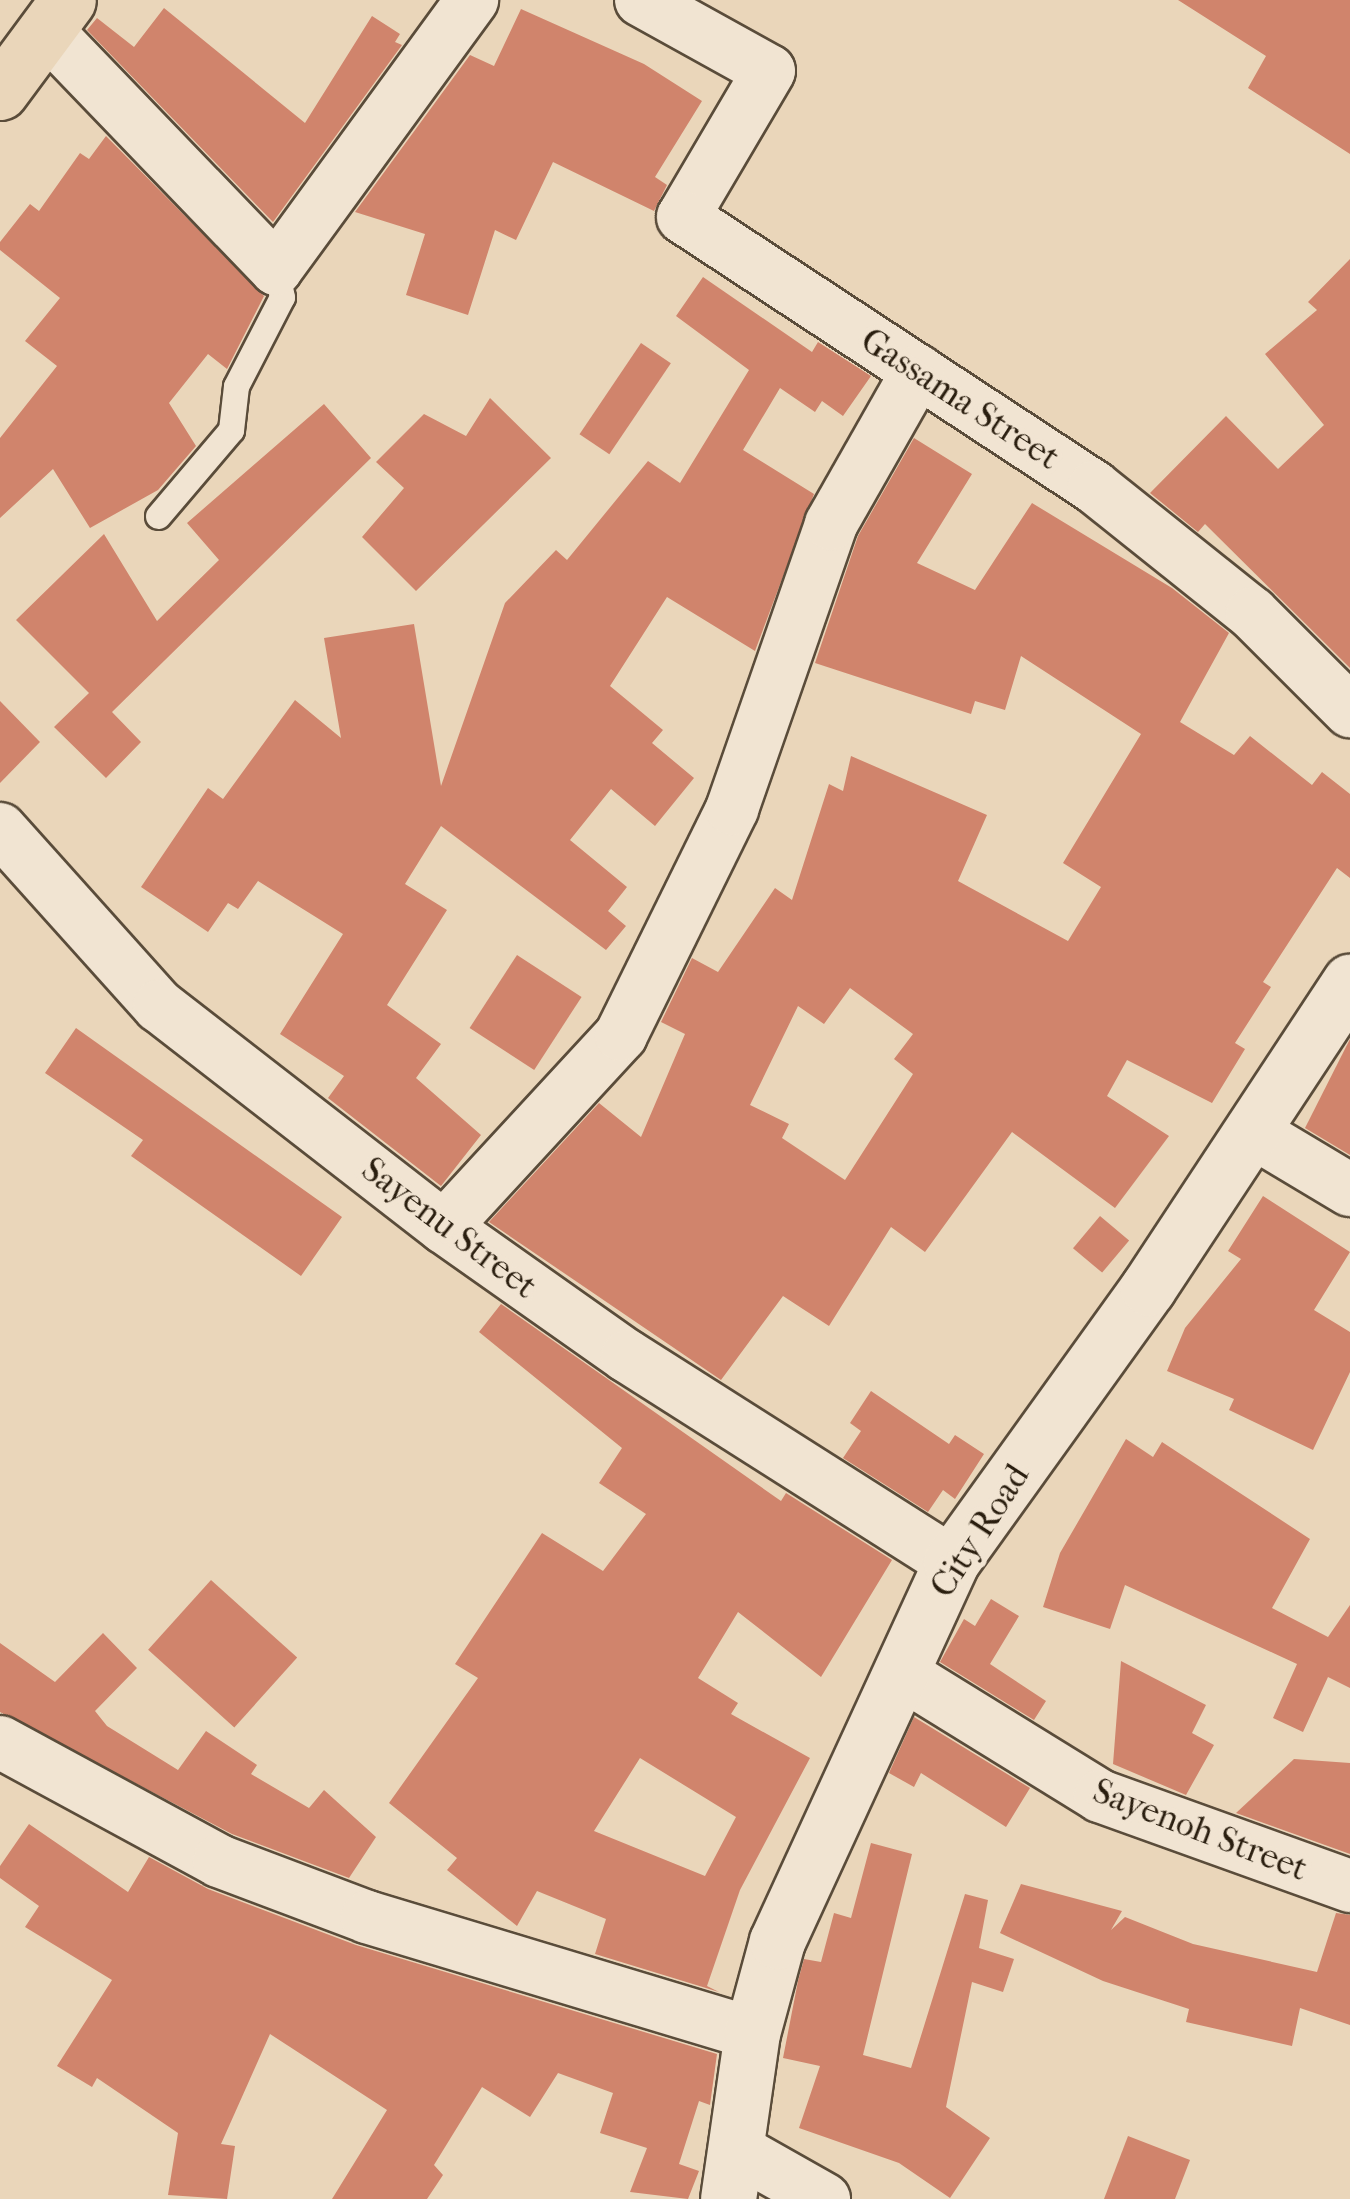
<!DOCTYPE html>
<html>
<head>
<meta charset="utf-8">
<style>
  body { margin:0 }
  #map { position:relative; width:1350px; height:2199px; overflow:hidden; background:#ead6ba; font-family:"IM FELL French Canon",serif }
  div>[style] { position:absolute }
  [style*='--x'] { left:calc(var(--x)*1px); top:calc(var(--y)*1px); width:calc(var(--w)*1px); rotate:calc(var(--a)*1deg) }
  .building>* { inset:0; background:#d0846c; transform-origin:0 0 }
  .roads { filter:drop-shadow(2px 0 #5a4c3a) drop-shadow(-2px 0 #5a4c3a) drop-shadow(0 2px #5a4c3a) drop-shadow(0 -2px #5a4c3a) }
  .service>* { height:25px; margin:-12.5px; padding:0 12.5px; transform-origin:12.5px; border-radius:12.5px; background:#f1e4d2 }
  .minor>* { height:52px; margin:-26px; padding:0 26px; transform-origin:26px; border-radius:26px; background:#f1e4d2 }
  .secondary>* { height:55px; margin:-27.5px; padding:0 27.5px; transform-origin:27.5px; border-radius:27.5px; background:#f1e4d2 }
  .trunk>* { height:55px; margin:-27.5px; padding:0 27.5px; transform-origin:27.5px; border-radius:27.5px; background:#ead6ba }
  span { translate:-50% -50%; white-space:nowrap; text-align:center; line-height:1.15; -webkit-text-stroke:10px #f1e4d2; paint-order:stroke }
  .street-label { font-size:35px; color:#2a1e0f }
</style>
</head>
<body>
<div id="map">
  <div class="building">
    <i style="clip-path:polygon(1178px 0,1350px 0,1350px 154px,1248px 88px,1266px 56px)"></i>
    <i style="clip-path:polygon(164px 8px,305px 123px,372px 16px,400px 34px,395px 42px,402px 45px,273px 222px,87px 30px,97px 18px,134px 47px)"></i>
    <i style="clip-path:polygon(521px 9px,644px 64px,702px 101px,655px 177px,667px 185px,654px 211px,553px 162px,516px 240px,495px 230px,468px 315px,406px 295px,425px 234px,355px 212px,470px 55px,494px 66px)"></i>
    <i style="clip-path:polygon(106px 136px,264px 296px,227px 369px,208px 354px,169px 403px,196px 446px,158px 490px,90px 528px,53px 469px,0 518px,0 438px,57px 366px,25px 341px,60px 298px,0 250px,0 242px,30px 204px,39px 211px,80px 153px,89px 159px)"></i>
    <i style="clip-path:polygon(1350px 259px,1350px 668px,1205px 524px,1198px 532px,1150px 493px,1226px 416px,1278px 469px,1324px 425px,1265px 354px,1317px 310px,1308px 302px)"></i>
    <i style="clip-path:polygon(703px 277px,812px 352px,818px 342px,871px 376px,843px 416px,822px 401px,815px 412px,780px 388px,743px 450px,814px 494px,755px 651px,667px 597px,610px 686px,663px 730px,652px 743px,694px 778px,655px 826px,611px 789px,570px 840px,627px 887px,608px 911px,626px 926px,606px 950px,441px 826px,405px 884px,447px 910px,387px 1005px,441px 1044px,416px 1078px,481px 1135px,441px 1186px,328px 1098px,344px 1076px,280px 1034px,343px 934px,258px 881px,238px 909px,228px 903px,208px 932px,141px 887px,208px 788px,223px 799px,295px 700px,341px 738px,324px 638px,414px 624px,441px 786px,505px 603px,556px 550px,567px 560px,648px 461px,680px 483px,749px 370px,676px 316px)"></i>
    <i style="left:641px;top:343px;width:36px;height:110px;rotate:34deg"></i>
    <i style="clip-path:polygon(490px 398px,551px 458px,416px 591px,362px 537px,404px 488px,376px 462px,424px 414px,466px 436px)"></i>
    <i style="clip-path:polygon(324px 404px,371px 458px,112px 712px,141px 742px,106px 778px,54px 727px,89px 693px,16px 620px,104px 534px,157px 621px,219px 560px,187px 523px)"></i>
    <i style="clip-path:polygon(evenodd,914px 438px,972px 474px,917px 563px,975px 590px,1032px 503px,1172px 588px,1229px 633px,1180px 722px,1234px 755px,1250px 736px,1312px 785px,1322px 772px,1350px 794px,1350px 878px,1337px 868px,1263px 982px,1271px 987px,1235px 1043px,1245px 1049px,1212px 1103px,1127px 1060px,1107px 1096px,1169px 1136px,1115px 1208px,1012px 1132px,925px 1252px,891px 1227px,829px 1326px,783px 1296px,721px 1380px,489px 1222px,599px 1103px,641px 1137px,685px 1034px,661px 1022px,692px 958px,718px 972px,775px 888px,792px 900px,829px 784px,843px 791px,851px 756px,987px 815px,958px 881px,1068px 941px,1101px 887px,1063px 863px,1141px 734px,1021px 656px,1005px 710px,975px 701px,971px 714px,815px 663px,858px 536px,914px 438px,850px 988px,913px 1034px,894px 1059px,913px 1074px,845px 1180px,782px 1138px,789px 1124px,750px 1105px,798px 1006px,824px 1024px,850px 988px)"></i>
    <i style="clip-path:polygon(0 701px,40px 742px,0 783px)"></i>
    <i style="left:517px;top:955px;width:77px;height:87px;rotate:33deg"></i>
    <i style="clip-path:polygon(76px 1028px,342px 1217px,301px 1276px,131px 1156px,143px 1140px,45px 1073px)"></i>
    <i style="clip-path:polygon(1350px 1039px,1350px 1155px,1305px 1128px)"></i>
    <i style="clip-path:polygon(1263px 1196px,1350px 1252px,1314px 1310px,1350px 1332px,1350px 1372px,1313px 1450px,1229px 1410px,1234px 1399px,1167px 1371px,1185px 1328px,1241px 1259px,1228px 1251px)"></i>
    <i style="left:1100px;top:1216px;width:38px;height:42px;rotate:40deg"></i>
    <i style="clip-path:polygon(evenodd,501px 1304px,781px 1501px,786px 1493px,892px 1560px,821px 1677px,738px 1612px,698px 1678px,738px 1703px,731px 1714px,810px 1758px,740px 1890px,707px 1986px,719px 1992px,595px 1954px,606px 1919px,537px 1891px,517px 1926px,447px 1870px,457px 1858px,389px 1803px,478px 1678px,455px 1664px,542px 1533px,603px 1571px,646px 1514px,599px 1483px,622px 1448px,479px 1332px,501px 1304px,640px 1758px,736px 1817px,705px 1876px,594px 1831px,640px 1758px)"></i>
    <i style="clip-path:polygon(871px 1391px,949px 1444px,955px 1435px,984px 1454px,955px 1499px,943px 1490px,928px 1512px,843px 1458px,861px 1431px,850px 1423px)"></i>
    <i style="clip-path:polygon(1126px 1439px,1153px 1457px,1162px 1442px,1310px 1539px,1272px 1608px,1328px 1637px,1350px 1605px,1350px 1688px,1328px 1677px,1303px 1732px,1273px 1718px,1297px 1664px,1125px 1585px,1110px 1629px,1043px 1607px,1060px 1553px)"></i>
    <i style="left:211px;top:1580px;width:116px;height:94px;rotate:42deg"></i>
    <i style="clip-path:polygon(991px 1599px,1019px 1616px,990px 1664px,1046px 1701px,1034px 1720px,940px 1662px,964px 1619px,975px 1626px)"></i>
    <i style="clip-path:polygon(103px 1633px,137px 1668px,95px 1711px,107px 1726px,178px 1770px,206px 1731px,257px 1765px,251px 1774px,309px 1808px,324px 1790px,376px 1837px,349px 1878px,232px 1834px,0 1712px,0 1643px,55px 1682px)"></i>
    <i style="clip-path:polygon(1121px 1661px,1206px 1705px,1192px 1733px,1214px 1745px,1186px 1795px,1113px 1764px)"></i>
    <i style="clip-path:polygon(914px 1717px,1030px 1788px,1006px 1827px,921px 1773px,914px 1787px,889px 1773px)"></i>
    <i style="clip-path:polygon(1294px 1759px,1350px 1763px,1350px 1854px,1236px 1813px)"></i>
    <i style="clip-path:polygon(29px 1824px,128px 1892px,149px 1857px,208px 1889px,356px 1945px,717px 2054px,710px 2105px,699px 2101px,679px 2164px,699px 2171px,688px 2199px,630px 2192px,647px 2148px,600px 2133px,613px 2093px,558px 2073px,530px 2117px,482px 2087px,434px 2165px,443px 2175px,427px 2199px,332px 2199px,387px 2110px,270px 2034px,221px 2144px,235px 2146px,227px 2199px,168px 2195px,178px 2133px,97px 2078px,92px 2087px,57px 2066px,112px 1980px,25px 1927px,39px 1906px,0 1878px,0 1866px)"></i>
    <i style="clip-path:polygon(871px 1843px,912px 1854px,863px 2055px,911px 2068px,965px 1894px,988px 1900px,979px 1948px,1014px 1959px,1003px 1992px,972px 1982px,946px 2107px,990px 2138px,950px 2198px,899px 2163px,799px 2128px,820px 2066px,783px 2058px,798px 1981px,804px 1959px,821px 1962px,834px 1913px,851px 1918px)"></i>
    <i style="clip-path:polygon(1021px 1884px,1122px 1911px,1111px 1930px,1125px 1917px,1193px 1944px,1317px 1972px,1336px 1913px,1350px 1915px,1350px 2025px,1300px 2008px,1292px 2046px,1186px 2022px,1189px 2009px,1103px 1981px,1000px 1933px)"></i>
    <i style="clip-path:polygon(1128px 2136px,1190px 2160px,1175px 2199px,1104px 2199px)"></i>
  </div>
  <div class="roads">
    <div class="service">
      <i style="--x:158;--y:516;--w:113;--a:-49.7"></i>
      <i style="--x:231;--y:430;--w:44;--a:-83.5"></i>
      <i style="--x:236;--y:386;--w:100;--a:-62.7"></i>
      <i style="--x:282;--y:297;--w:29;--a:-102"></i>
    </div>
    <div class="minor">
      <i style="--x:641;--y:0;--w:146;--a:29"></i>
      <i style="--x:769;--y:71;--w:169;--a:120.5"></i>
      <i style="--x:683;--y:217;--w:492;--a:33.3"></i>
      <i style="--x:1094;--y:487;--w:202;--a:38.6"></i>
      <i style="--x:1252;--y:613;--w:139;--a:45"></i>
      <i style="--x:48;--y:32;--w:329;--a:46.1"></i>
      <i style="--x:276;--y:269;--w:333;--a:-53.9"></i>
      <i style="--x:0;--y:829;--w:238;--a:48.1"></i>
      <i style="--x:159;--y:1006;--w:361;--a:37.8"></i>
      <i style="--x:444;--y:1227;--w:224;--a:35.2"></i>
      <i style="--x:627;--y:1356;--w:384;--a:32.4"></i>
      <i style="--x:1253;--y:1132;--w:113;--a:30.9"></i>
      <i style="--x:444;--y:1227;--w:261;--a:-47.3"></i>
      <i style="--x:621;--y:1035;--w:252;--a:-63.8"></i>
      <i style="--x:732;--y:809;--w:302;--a:-70.8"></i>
      <i style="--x:831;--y:524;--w:176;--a:-60.4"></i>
      <i style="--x:901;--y:1673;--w:234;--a:31.7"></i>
      <i style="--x:1100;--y:1796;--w:266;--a:19.8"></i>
      <i style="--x:0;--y:1742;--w:249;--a:28.5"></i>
      <i style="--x:219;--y:1861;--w:158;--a:20.7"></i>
      <i style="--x:367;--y:1917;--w:402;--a:16.8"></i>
      <i style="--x:737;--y:2150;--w:100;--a:29.4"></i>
    </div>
    <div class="secondary">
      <i style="--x:728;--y:2199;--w:168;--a:-81.8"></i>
      <i style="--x:752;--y:2033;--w:95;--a:-74.8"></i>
      <i style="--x:777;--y:1941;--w:417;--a:-65.3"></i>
      <i style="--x:951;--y:1562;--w:337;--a:-54.3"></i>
      <i style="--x:1148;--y:1288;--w:367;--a:-56.6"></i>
    </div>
    <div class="trunk">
      <i style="--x:0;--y:92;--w:114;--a:-53.5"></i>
    </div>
  </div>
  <div class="street-label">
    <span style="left:960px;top:399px;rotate:33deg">Gassama Street</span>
    <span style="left:449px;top:1228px;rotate:37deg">Sayenu Street</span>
    <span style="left:980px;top:1531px;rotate:-57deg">City Road</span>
    <span style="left:1200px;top:1830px;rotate:21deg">Sayenoh Street</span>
  </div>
</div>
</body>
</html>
